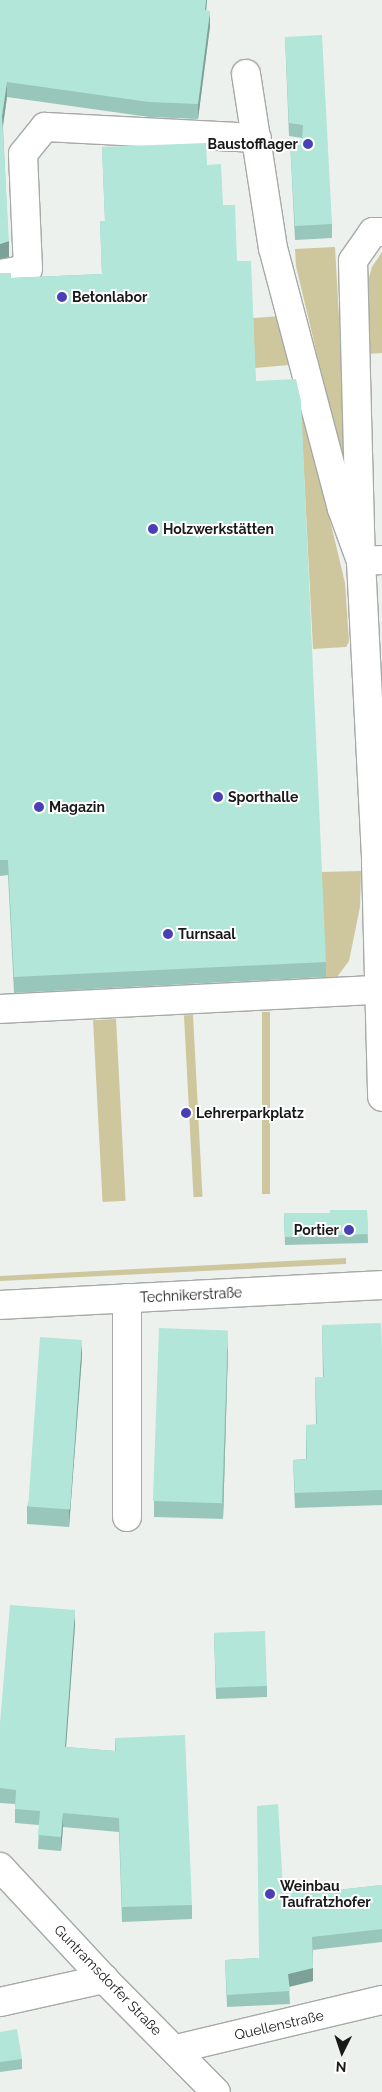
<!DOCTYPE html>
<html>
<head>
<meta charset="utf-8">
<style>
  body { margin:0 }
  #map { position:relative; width:382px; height:2092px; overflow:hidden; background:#edf1ed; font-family:Raleway,sans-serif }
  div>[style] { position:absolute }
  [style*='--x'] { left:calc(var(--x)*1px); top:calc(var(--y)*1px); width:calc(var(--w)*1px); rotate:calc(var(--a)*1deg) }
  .green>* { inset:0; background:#cec69c; transform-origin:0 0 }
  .roads { filter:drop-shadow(1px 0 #a6aaa7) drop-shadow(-1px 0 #a6aaa7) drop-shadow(0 1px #a6aaa7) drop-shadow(0 -1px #a6aaa7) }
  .minor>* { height:28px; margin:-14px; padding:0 14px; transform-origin:14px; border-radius:14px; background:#fff }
  .wall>* { inset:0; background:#99c6ba }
  .shaded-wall>* { inset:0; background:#7da197 }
  .building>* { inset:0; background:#b2e6d8; transform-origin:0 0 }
  .dots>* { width:14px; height:14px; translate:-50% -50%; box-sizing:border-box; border:2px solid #fff; border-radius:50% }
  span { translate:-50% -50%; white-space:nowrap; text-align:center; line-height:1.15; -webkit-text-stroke:4px #fff; paint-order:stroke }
  .poi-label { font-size:14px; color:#181918; font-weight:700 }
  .right { translate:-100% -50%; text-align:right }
  .left { translate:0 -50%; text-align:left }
  .street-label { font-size:14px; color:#181918 }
  .north { position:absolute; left:317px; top:2027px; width:50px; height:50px; -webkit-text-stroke:4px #fff; paint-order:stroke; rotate:184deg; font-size:14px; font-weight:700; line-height:20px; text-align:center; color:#181918 }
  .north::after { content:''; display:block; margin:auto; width:18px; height:22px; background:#181918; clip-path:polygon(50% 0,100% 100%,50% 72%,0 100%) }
</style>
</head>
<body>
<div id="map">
  <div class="green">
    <i style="clip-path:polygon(335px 247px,347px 458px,342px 460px,296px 266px,295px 249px)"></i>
    <i style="clip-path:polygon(382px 252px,382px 353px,367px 354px,366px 288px,372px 267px)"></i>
    <i style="clip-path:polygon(281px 316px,293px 361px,289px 365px,255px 368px,253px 318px)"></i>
    <i style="clip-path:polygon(300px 394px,345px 583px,349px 642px,346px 647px,313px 649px)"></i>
    <i style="clip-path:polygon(361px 871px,360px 907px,349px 961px,337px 977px,326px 980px,321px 872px)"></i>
    <i style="left:262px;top:1012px;width:8px;height:182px"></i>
    <i style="left:193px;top:1015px;width:182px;height:9px;rotate:87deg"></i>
    <i style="left:116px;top:1019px;width:182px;height:23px;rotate:87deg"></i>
    <i style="clip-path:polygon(346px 1258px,346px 1264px,0 1281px,0 1276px)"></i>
  </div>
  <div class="roads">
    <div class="minor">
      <i style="--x:246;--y:74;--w:176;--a:81.2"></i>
      <i style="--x:273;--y:248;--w:270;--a:75.2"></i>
      <i style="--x:342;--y:509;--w:55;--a:69.9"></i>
      <i style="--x:361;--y:561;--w:21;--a:-3"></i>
      <i style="--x:382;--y:232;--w:9;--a:180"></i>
      <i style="--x:373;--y:232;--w:35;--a:125"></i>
      <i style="--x:353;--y:261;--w:300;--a:88.5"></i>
      <i style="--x:361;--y:561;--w:301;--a:87.1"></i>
      <i style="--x:376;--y:862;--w:235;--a:88.5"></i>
      <i style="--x:0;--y:274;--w:28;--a:-10"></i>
      <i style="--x:28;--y:269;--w:115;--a:-92.5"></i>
      <i style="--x:23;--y:154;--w:35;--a:-51"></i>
      <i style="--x:45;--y:127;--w:212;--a:3"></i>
      <i style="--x:0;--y:1009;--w:379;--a:-2.9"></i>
      <i style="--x:0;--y:1305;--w:383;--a:-3"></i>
      <i style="--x:127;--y:1517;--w:219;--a:-90"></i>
      <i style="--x:0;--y:1867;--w:153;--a:47.1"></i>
      <i style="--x:104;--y:1979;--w:159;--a:45.3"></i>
      <i style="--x:0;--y:2002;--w:107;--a:-12.5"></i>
      <i style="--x:176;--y:2049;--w:212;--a:-13.4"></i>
    </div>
  </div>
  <div class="wall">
    <i style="clip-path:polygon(0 0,207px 0,206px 10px,210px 26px,198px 119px,149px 117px,7px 97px,3px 127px,9px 257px,0 259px)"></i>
    <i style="clip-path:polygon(285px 37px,332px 224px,332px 238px,295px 240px,290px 141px,302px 140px,302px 138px,289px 136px)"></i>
    <i style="clip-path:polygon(102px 147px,207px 165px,223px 205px,237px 261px,256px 381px,326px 962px,326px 977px,14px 993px,8px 875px,0 876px,0 273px,11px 278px,102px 274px,100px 221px,105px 221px)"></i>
    <i style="clip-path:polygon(367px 1210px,368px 1243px,285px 1245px,284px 1213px,330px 1213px)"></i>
    <i style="clip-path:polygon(322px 1325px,382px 1348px,382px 1505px,295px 1508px,293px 1460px,306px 1459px,306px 1425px,316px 1425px,315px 1377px,323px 1377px)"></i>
    <i style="clip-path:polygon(228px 1348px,223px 1519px,154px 1517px,154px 1501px)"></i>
    <i style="clip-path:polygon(82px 1356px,69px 1527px,27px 1524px,27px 1507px)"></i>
    <i style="clip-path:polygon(75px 1625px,66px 1747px,115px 1751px,115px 1738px,192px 1905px,192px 1919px,122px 1922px,119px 1832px,63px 1827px,61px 1851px,38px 1849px,39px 1825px,15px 1823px,15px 1804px,0 1803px,0 1723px)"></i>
    <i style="clip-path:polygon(214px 1634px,267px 1686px,267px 1697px,216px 1699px)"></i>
    <i style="clip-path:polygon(382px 1885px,382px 1942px,313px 1950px,313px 1981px,289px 1987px,290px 2004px,227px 2007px,225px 1960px,259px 1958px,283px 1888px,311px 1893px)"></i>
    <i style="clip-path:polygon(0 2032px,22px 2059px,22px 2069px,0 2072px)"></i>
  </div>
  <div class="shaded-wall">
    <i style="clip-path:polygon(206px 0,207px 0,205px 25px,205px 10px)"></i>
    <i style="clip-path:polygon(210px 11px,210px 26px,198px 119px,198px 104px)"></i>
    <i style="clip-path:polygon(7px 82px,7px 97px,2px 131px,2px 116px)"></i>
    <i style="clip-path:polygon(9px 241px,9px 257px,0 259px,0 244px)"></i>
    <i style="clip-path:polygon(228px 1331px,228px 1348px,223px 1519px,223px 1503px)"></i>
    <i style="clip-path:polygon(82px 1340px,82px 1356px,69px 1527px,69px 1510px)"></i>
    <i style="clip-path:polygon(75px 1610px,75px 1625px,65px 1761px,65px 1747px)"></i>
    <i style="clip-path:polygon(63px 1813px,63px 1827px,61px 1851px,61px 1837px)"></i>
    <i style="clip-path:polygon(313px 1968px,313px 1981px,288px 1987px,288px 1974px)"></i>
  </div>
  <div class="building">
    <i style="clip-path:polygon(0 0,206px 0,205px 10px,210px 11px,198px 104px,149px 102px,7px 82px,2px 116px,9px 241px,0 244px)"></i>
    <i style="clip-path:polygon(322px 35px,332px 224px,295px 226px,290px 141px,302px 140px,303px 125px,289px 123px,285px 37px)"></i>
    <i style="clip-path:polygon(206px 143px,207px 165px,221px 164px,223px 205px,235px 205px,237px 261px,251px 261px,256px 381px,296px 379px,301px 401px,326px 962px,14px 977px,8px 860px,0 860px,0 273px,11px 273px,11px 278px,102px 274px,100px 221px,105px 221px,102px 147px)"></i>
    <i style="clip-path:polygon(330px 1210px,367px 1210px,368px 1234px,285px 1237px,284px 1213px,330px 1213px)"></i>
    <i style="clip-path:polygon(381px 1323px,382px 1348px,382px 1490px,295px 1493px,293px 1460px,307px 1459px,306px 1425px,317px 1424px,315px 1377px,324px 1377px,322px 1325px)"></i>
    <i style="left:159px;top:1328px;width:69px;height:173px;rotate:2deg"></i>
    <i style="left:40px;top:1337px;width:42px;height:170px;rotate:4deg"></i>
    <i style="clip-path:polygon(10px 1605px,75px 1610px,65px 1747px,116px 1751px,115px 1738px,185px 1735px,192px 1905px,122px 1907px,119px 1818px,63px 1813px,61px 1837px,38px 1835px,40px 1811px,15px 1809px,16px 1790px,0 1788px,0 1723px)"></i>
    <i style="left:265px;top:1631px;width:55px;height:51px;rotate:88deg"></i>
    <i style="clip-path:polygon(278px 1804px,283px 1888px,311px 1886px,311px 1893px,382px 1885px,382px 1929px,312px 1937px,313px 1968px,288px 1974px,290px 1991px,227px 1995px,225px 1960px,259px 1958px,257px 1806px)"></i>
    <i style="clip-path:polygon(17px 2029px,22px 2059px,0 2062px,0 2032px)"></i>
  </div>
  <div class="dots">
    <i style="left:308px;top:144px;background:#4a40b6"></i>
    <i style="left:62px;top:297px;background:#4a40b6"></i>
    <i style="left:153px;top:529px;background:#4a40b6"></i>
    <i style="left:218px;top:797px;background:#4a40b6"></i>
    <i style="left:39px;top:807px;background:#4a40b6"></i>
    <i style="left:168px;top:934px;background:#4a40b6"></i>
    <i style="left:186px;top:1113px;background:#4a40b6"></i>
    <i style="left:349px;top:1230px;background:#4a40b6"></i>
    <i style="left:270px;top:1894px;background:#4a40b6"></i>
  </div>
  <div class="poi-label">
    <span class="right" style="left:298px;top:144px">Baustofflager</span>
    <span class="left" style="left:72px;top:297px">Betonlabor</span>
    <span class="left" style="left:163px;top:529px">Holzwerkstätten</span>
    <span class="left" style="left:228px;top:797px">Sporthalle</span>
    <span class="left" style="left:49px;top:807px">Magazin</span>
    <span class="left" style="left:178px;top:934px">Turnsaal</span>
    <span class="left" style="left:196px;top:1113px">Lehrerparkplatz</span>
    <span class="right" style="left:339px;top:1230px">Portier</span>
    <span class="left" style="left:280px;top:1894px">Weinbau<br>Taufratzhofer</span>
  </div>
  <div class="street-label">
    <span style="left:191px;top:1295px;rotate:-3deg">Technikerstraße</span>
    <span style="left:108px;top:1980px;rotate:46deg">Guntramsdorfer Straße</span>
    <span style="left:279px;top:2025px;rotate:-13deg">Quellenstraße</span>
  </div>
  <div class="north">N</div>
</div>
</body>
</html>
